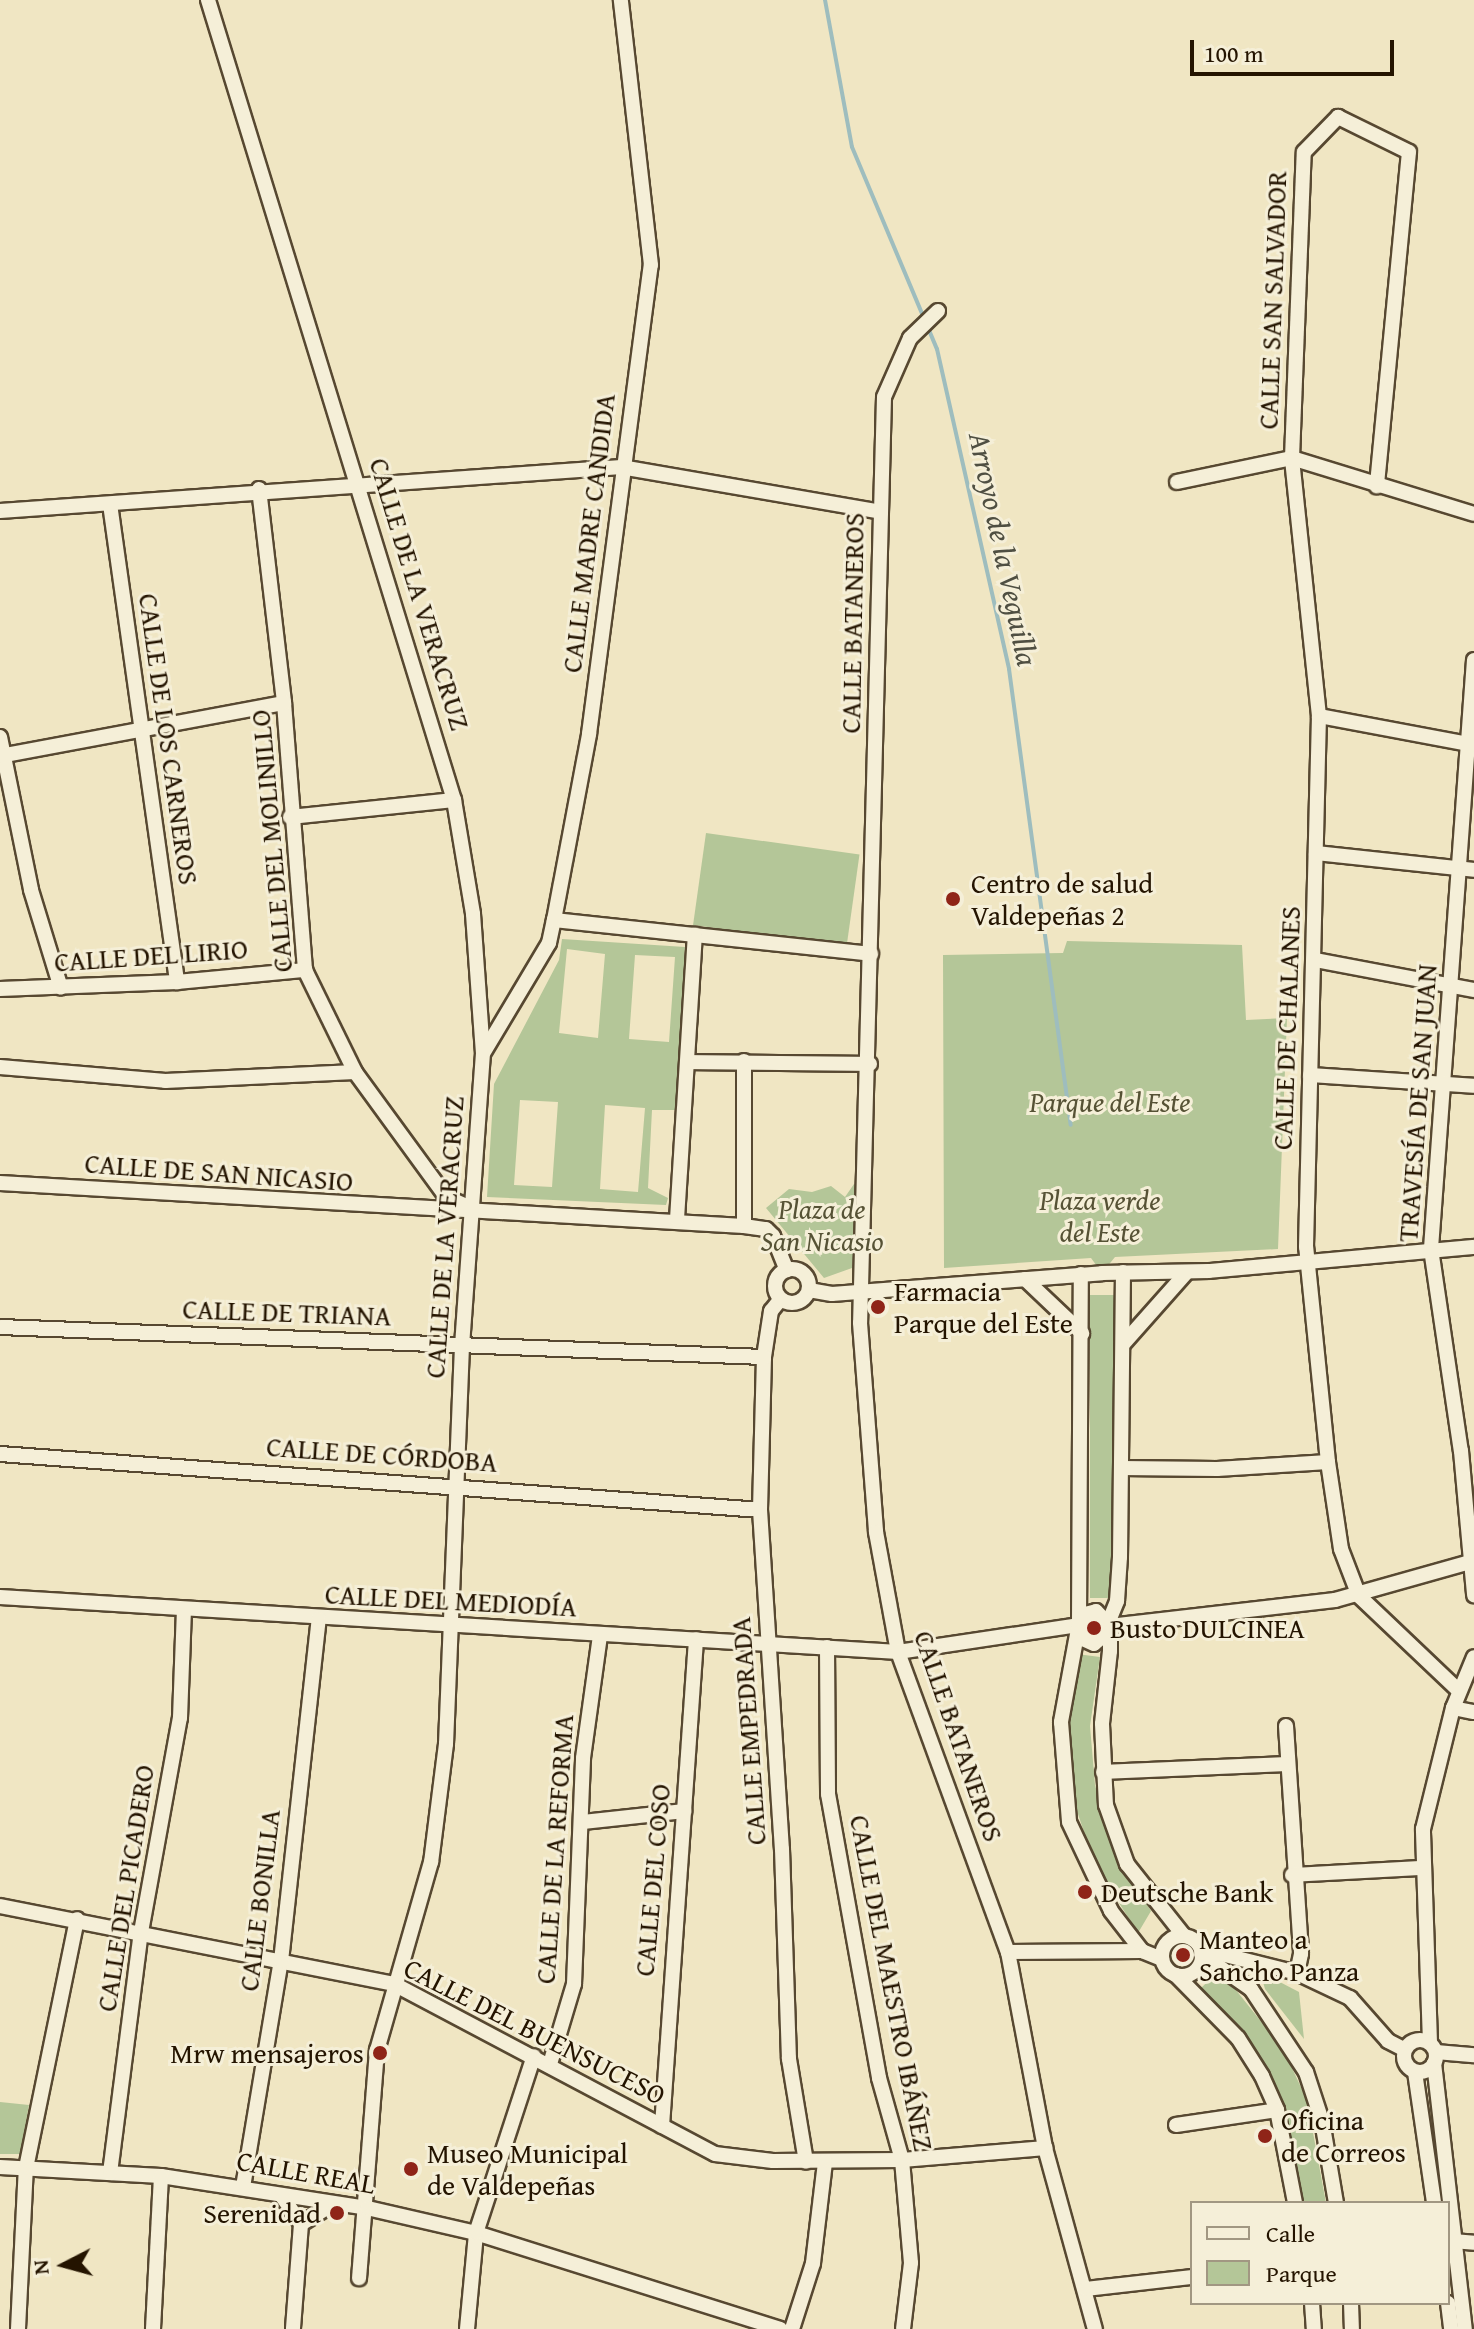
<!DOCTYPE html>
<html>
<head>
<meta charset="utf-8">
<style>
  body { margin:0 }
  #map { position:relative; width:1474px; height:2329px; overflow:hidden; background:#f0e6c3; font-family:"Gentium Book Plus",serif }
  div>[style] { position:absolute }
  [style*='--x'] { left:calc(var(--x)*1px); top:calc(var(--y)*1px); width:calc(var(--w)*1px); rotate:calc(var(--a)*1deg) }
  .green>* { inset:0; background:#b4c698; transform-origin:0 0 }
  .stream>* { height:4px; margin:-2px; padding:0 2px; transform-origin:2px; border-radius:2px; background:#9ebdbe }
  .roads { filter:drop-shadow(2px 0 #574831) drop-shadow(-2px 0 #574831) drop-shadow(0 2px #574831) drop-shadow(0 -2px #574831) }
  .minor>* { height:14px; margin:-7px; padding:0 7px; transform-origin:7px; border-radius:7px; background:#f5efd8 }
  .minor>.ring { margin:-7px; padding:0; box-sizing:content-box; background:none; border:14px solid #f5efd8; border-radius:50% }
  .dots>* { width:22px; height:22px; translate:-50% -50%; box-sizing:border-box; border:4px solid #f5efd8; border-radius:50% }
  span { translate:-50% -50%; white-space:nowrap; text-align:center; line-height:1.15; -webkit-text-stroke:6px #f5efd8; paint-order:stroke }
  .street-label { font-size:28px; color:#241400 }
  .poi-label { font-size:28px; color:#241400 }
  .left { translate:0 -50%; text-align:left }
  .right { translate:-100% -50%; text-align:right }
  .park-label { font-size:28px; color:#565235; font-style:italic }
  .water-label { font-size:30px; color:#4f4f42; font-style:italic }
  .legend { position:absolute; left:1190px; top:2201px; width:260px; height:104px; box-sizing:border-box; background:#f5efd8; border:2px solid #a19782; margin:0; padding:10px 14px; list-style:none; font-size:24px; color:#241400 }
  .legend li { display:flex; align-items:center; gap:16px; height:40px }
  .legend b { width:40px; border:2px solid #a19782 }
  .north { position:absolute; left:24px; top:2225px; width:80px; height:80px; -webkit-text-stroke:6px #f5efd8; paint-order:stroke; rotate:264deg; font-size:22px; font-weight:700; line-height:32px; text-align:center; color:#241400 }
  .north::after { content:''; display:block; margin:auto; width:28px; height:36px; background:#241400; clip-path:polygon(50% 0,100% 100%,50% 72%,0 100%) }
  .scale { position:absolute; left:1190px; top:40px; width:204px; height:36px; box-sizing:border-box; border:4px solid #241400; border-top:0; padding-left:10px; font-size:24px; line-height:28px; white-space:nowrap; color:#241400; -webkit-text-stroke:6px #f5efd8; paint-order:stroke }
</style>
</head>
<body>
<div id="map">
  <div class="green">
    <i style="left:706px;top:833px;width:155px;height:93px;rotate:8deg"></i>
    <i style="clip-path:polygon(evenodd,562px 939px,685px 947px,676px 1110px,652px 1110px,648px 1188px,668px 1198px,666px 1205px,487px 1197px,494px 1084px,559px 960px,562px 939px,567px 949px,605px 954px,598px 1038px,559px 1033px,567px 949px,562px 939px,635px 955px,675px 957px,669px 1042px,629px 1039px,635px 955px,562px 939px,520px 1100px,558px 1102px,552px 1187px,514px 1185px,520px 1100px,562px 939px,605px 1105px,645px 1108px,638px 1192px,600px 1189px,605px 1105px)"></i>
    <i style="clip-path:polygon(1067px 941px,1242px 945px,1246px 1020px,1287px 1018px,1278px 1249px,1115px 1257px,1102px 1273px,1091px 1258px,944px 1268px,943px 955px,1063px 953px)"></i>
    <i style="clip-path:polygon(854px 1184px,860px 1186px,852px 1268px,824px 1278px,766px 1208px,789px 1189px,812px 1192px,831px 1186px,845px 1197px)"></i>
    <i style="left:1090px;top:1295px;width:25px;height:303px"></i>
    <i style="clip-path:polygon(1077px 1654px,1100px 1657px,1090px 1726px,1095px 1785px,1113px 1846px,1151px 1911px,1138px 1933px,1095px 1865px,1073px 1799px,1069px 1726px)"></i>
    <i style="clip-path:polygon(1220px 1970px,1283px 2049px,1307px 2100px,1326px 2203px,1301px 2203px,1284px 2107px,1264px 2063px,1201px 1988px)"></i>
    <i style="clip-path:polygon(1276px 1980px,1299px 1992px,1304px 2039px,1265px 1989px,1263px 1982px)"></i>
    <i style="clip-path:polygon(0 2102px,29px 2105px,20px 2154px,0 2154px)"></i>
  </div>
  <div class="stream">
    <i style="--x:825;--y:0;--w:149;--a:79.6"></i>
    <i style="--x:852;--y:147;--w:219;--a:67.2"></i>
    <i style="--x:937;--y:349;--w:328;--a:77.3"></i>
    <i style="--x:1009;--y:669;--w:460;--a:82.3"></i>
  </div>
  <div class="roads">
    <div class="minor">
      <i style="--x:208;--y:0;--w:837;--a:72.91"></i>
      <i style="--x:454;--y:800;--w:116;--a:80.5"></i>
      <i style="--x:473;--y:914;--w:139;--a:85.9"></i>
      <i style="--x:483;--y:1053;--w:294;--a:94.1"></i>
      <i style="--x:462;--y:1346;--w:398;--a:92.3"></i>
      <i style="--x:446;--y:1744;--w:119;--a:97.2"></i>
      <i style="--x:431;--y:1862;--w:196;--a:106"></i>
      <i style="--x:377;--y:2050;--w:229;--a:94.5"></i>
      <i style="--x:938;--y:311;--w:39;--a:136"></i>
      <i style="--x:910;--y:338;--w:64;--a:113.8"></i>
      <i style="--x:884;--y:397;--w:926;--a:91.48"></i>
      <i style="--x:860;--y:1323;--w:210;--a:85.6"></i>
      <i style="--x:876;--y:1532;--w:122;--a:79.6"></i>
      <i style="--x:898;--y:1652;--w:320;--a:69.9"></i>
      <i style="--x:1008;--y:1952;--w:199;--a:79.3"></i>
      <i style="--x:1045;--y:2148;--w:188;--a:74.6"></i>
      <i style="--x:1177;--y:482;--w:117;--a:-11.8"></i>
      <i style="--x:1292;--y:458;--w:306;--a:-87.8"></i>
      <i style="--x:1304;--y:152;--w:49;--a:-45.8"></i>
      <i style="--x:1338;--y:117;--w:79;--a:26.2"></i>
      <i style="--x:1409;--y:152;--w:336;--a:95.5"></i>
      <i style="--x:259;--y:489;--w:215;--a:83.3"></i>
      <i style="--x:284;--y:703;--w:268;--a:85.5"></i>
      <i style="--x:305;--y:970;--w:114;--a:63.9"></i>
      <i style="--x:355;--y:1072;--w:155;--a:53.9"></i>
      <i style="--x:446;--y:1197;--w:22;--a:24"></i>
      <i style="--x:110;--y:504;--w:483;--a:82"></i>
      <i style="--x:0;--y:511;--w:623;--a:-4.05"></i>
      <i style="--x:621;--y:467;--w:264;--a:9.8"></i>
      <i style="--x:1474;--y:660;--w:591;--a:94.18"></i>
      <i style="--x:1431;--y:1249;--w:204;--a:81.6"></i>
      <i style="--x:1461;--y:1451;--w:145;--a:84.8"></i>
      <i style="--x:1319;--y:716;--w:158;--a:10.6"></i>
      <i style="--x:0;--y:737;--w:156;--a:78.5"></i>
      <i style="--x:31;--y:890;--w:102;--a:73"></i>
      <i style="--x:0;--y:756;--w:289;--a:-10.6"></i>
      <i style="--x:290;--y:817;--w:165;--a:-5.9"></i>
      <i style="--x:1316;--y:853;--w:159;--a:6.1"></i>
      <i style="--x:554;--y:920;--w:319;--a:6.1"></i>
      <i style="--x:1315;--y:960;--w:162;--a:10.7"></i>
      <i style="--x:0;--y:989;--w:177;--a:-2.3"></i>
      <i style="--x:177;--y:982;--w:129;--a:-5.4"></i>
      <i style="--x:484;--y:1052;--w:127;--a:-59.2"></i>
      <i style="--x:549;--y:943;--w:24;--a:-78"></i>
      <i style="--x:554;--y:920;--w:189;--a:-79.3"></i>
      <i style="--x:589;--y:734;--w:473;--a:-82.5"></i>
      <i style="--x:651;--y:265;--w:267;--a:-96.5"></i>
      <i style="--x:744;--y:1061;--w:165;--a:90"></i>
      <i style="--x:689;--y:1062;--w:181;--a:0.6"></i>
      <i style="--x:0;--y:1067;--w:166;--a:4.8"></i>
      <i style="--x:165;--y:1081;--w:190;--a:-2.7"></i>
      <i style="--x:1310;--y:1075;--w:164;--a:3.8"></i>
      <i style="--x:0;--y:1183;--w:745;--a:3.31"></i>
      <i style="--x:744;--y:1226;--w:22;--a:8"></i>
      <i style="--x:766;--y:1229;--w:10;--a:45"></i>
      <i style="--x:773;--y:1236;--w:37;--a:68"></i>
      <i style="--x:677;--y:1219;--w:285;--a:-86.4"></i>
      <i class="ring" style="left:775px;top:1269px;width:20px;height:20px"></i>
      <i style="--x:1025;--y:1279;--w:79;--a:43.5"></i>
      <i style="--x:809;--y:1290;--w:23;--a:10"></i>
      <i style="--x:832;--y:1294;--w:271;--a:-4.4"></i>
      <i style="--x:1102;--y:1273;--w:107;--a:-1.1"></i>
      <i style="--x:1209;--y:1271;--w:266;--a:-5.2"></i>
      <i style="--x:780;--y:1300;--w:14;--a:129"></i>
      <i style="--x:771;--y:1311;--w:47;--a:98.7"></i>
      <i style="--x:764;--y:1357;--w:153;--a:91.5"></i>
      <i style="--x:760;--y:1510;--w:340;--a:86.3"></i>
      <i style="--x:782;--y:1849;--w:210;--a:88.1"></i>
      <i style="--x:789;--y:2059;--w:104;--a:80.6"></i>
      <i style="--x:0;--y:1327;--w:765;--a:2.25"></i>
      <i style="--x:1124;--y:1343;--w:95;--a:-48.4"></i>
      <i style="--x:0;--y:1454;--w:762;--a:4.21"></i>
      <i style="--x:1121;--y:1468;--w:96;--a:0.6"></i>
      <i style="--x:1217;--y:1469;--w:111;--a:-3.6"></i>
      <i style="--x:0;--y:1597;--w:900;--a:3.5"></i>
      <i style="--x:898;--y:1652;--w:182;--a:-8.5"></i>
      <i style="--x:1109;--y:1621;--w:22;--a:-68"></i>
      <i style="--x:1117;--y:1601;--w:44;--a:-86.1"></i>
      <i style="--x:1120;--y:1557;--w:285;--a:-89.4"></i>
      <i style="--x:1079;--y:1622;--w:348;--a:-89.7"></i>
      <i style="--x:1110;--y:1626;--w:226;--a:-6.6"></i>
      <i style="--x:1335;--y:1600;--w:144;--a:-15.7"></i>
      <i style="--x:1078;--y:1629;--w:95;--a:100.4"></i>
      <i style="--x:1061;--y:1722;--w:100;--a:85.4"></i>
      <i style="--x:1069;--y:1822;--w:98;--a:64.7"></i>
      <i style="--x:1111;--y:1911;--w:51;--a:52.2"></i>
      <i style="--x:1142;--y:1951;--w:22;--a:22"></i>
      <i style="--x:1110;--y:1630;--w:21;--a:139"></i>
      <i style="--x:1094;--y:1644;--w:12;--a:-156"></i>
      <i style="--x:1083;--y:1639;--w:15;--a:-110"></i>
      <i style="--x:1078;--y:1625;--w:13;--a:-58"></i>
      <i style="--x:1085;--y:1614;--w:11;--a:-15"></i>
      <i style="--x:1096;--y:1611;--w:21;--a:47"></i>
      <i style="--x:1110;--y:1626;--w:25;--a:90"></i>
      <i style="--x:1110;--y:1651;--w:73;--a:96.3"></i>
      <i style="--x:1102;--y:1724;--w:81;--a:87.2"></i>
      <i style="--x:1106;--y:1805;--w:63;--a:70.4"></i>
      <i style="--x:1127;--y:1864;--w:92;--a:51.6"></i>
      <i style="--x:827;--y:1647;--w:147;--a:89.6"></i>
      <i style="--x:828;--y:1794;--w:289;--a:79.8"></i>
      <i style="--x:879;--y:2078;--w:85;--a:74.3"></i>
      <i style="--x:902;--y:2160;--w:103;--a:85"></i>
      <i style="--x:911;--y:2263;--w:66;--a:96.9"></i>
      <i style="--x:1458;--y:1690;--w:137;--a:-136.5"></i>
      <i style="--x:1359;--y:1596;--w:50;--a:-111"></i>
      <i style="--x:1341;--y:1549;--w:88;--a:-98.5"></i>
      <i style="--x:1328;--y:1462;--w:216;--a:-95.8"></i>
      <i style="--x:1306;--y:1247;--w:531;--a:-88.6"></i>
      <i style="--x:1319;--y:716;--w:259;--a:-96"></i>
      <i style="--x:1292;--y:458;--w:190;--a:17.1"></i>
      <i style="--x:1453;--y:1708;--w:21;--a:11"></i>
      <i style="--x:1286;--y:1726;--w:228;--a:86.2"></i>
      <i style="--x:1301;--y:1954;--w:19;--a:102"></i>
      <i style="--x:1103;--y:1772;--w:183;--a:-2.5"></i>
      <i style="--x:583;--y:1822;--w:102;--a:-6.2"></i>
      <i style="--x:1292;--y:1875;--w:130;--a:-3.1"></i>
      <i style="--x:0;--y:1906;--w:402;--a:11.2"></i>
      <i style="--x:394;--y:1984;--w:363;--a:27.9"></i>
      <i style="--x:715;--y:2154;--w:58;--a:6.9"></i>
      <i style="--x:773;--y:2161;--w:129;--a:-0.4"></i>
      <i style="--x:902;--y:2160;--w:144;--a:-4.8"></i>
      <i class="ring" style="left:1162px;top:1936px;width:26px;height:26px"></i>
      <i style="--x:1201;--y:1949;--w:99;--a:14"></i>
      <i style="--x:1297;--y:1973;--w:59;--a:25.3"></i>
      <i style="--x:1350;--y:1998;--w:57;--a:48.5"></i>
      <i style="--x:1388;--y:2041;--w:18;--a:27"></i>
      <i style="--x:1008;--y:1952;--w:134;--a:-0.4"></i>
      <i style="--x:1201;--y:1954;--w:61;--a:35"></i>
      <i style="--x:1251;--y:1989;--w:100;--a:56.5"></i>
      <i style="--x:1306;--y:2072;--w:52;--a:71.9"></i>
      <i style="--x:1322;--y:2121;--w:83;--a:80.3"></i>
      <i style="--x:1176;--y:1975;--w:88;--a:45.5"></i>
      <i style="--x:1238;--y:2038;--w:45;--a:57.7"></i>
      <i style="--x:1262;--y:2076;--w:37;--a:66"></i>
      <i style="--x:1277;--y:2110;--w:95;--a:79"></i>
      <i class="ring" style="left:1404px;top:2040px;width:18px;height:18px"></i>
      <i style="--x:1430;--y:2043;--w:214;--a:-91.9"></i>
      <i style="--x:1423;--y:1829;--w:125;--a:-76.1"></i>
      <i style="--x:1453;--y:1708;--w:55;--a:-67.6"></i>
      <i style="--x:1436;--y:2052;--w:38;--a:5"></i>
      <i style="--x:1434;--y:2063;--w:268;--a:83.4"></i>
      <i style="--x:550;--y:2064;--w:84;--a:-73.3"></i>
      <i style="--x:574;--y:1984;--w:226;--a:-87.7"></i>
      <i style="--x:583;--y:1758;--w:124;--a:-82.1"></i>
      <i style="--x:1415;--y:2072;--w:132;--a:81.7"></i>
      <i style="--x:1176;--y:2125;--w:102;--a:-8.4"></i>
      <i style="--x:662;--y:2126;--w:488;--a:-86"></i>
      <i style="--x:0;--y:2167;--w:161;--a:3.2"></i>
      <i style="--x:161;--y:2176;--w:208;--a:8.8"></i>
      <i style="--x:367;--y:2208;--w:112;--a:12.9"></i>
      <i style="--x:476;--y:2233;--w:319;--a:17.5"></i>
      <i style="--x:110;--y:2173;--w:243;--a:-82.7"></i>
      <i style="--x:141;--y:1932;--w:218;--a:-79.7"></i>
      <i style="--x:180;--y:1718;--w:107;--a:-87.9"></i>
      <i style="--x:243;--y:2187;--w:229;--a:-80.5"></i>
      <i style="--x:281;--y:1961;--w:344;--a:-83.7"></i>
      <i style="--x:281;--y:2195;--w:35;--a:55"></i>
      <i style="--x:301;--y:2224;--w:105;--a:94.4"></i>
      <i style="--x:301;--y:2224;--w:38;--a:-32"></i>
      <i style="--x:1453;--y:2241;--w:21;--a:5"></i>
      <i style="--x:1086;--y:2289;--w:107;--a:-6.5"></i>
      <i style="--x:1312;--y:2303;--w:26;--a:86"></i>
      <i style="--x:1351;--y:2303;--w:26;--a:88"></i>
      <i style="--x:1448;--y:2303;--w:26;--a:83"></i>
      <i style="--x:18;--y:2329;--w:161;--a:-87.2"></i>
      <i style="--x:26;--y:2168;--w:254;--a:-78.4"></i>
      <i style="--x:153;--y:2329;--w:153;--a:-87"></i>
      <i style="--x:467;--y:2329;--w:96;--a:-84.6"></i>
      <i style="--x:476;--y:2233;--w:186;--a:-71.9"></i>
      <i style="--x:792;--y:2329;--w:69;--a:-72.3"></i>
      <i style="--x:813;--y:2263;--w:102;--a:-83.2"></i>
    </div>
  </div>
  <div class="dots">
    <i style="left:953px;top:899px;background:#8f2418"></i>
    <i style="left:878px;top:1307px;background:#8f2418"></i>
    <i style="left:1094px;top:1628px;background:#8f2418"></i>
    <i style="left:1085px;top:1892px;background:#8f2418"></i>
    <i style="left:1183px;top:1955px;background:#8f2418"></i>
    <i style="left:380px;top:2053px;background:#8f2418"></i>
    <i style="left:1265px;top:2136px;background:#8f2418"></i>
    <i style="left:411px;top:2169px;background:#8f2418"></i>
    <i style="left:337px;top:2213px;background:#8f2418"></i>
  </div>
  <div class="street-label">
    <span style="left:1272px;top:300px;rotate:-88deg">CALLE SAN SALVADOR</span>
    <span style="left:588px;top:533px;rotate:-83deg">CALLE MADRE CANDIDA</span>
    <span style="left:420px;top:594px;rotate:73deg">CALLE DE LA VERACRUZ</span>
    <span style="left:852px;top:623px;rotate:-89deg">CALLE BATANEROS</span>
    <span style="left:169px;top:739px;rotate:82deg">CALLE DE LOS CARNEROS</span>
    <span style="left:271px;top:841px;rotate:-95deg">CALLE DEL MOLINILLO</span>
    <span style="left:151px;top:955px;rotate:-4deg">CALLE DEL LIRIO</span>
    <span style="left:1286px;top:1028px;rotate:-88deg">CALLE DE CHALANES</span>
    <span style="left:1417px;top:1103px;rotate:-86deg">TRAVESÍA DE SAN JUAN</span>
    <span style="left:219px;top:1172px;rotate:4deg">CALLE DE SAN NICASIO</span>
    <span style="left:444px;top:1237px;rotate:-86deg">CALLE DE LA VERACRUZ</span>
    <span style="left:287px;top:1312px;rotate:2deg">CALLE DE TRIANA</span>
    <span style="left:382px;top:1454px;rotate:4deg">CALLE DE CÓRDOBA</span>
    <span style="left:451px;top:1600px;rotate:3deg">CALLE DEL MEDIODÍA</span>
    <span style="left:748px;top:1731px;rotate:-94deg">CALLE EMPEDRADA</span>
    <span style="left:959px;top:1736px;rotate:71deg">CALLE BATANEROS</span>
    <span style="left:554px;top:1849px;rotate:-86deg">CALLE DE LA REFORMA</span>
    <span style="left:652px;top:1880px;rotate:-85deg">CALLE DEL COSO</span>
    <span style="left:125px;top:1888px;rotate:-81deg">CALLE DEL PICADERO</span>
    <span style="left:259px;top:1900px;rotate:-83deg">CALLE BONILLA</span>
    <span style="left:892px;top:1983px;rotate:79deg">CALLE DEL MAESTRO IBÁÑEZ</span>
    <span style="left:535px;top:2031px;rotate:27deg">CALLE DEL BUENSUCESO</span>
    <span style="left:306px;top:2172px;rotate:10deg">CALLE REAL</span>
  </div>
  <div class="poi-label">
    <span class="left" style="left:971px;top:899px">Centro de salud<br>Valdepeñas 2</span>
    <span class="left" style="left:894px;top:1307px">Farmacia<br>Parque del Este</span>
    <span class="left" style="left:1110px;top:1628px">Busto DULCINEA</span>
    <span class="left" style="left:1101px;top:1892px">Deutsche Bank</span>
    <span class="left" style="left:1199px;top:1955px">Manteo a<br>Sancho Panza</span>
    <span class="right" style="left:364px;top:2053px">Mrw mensajeros</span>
    <span class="left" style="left:1281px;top:2136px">Oficina<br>de Correos</span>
    <span class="left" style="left:427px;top:2169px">Museo Municipal<br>de Valdepeñas</span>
    <span class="right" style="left:321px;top:2213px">Serenidad</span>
  </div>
  <div class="park-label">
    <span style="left:1110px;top:1102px">Parque del Este</span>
    <span style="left:1100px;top:1216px">Plaza verde<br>del Este</span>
    <span style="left:822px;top:1225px">Plaza de<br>San Nicasio</span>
  </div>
  <div class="water-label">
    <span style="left:1004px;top:549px;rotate:78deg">Arroyo de la Veguilla</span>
  </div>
  <ul class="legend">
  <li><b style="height:10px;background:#f5efd8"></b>Calle</li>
  <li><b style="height:22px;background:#b4c698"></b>Parque</li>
  </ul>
  <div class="north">N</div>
  <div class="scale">100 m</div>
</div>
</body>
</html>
